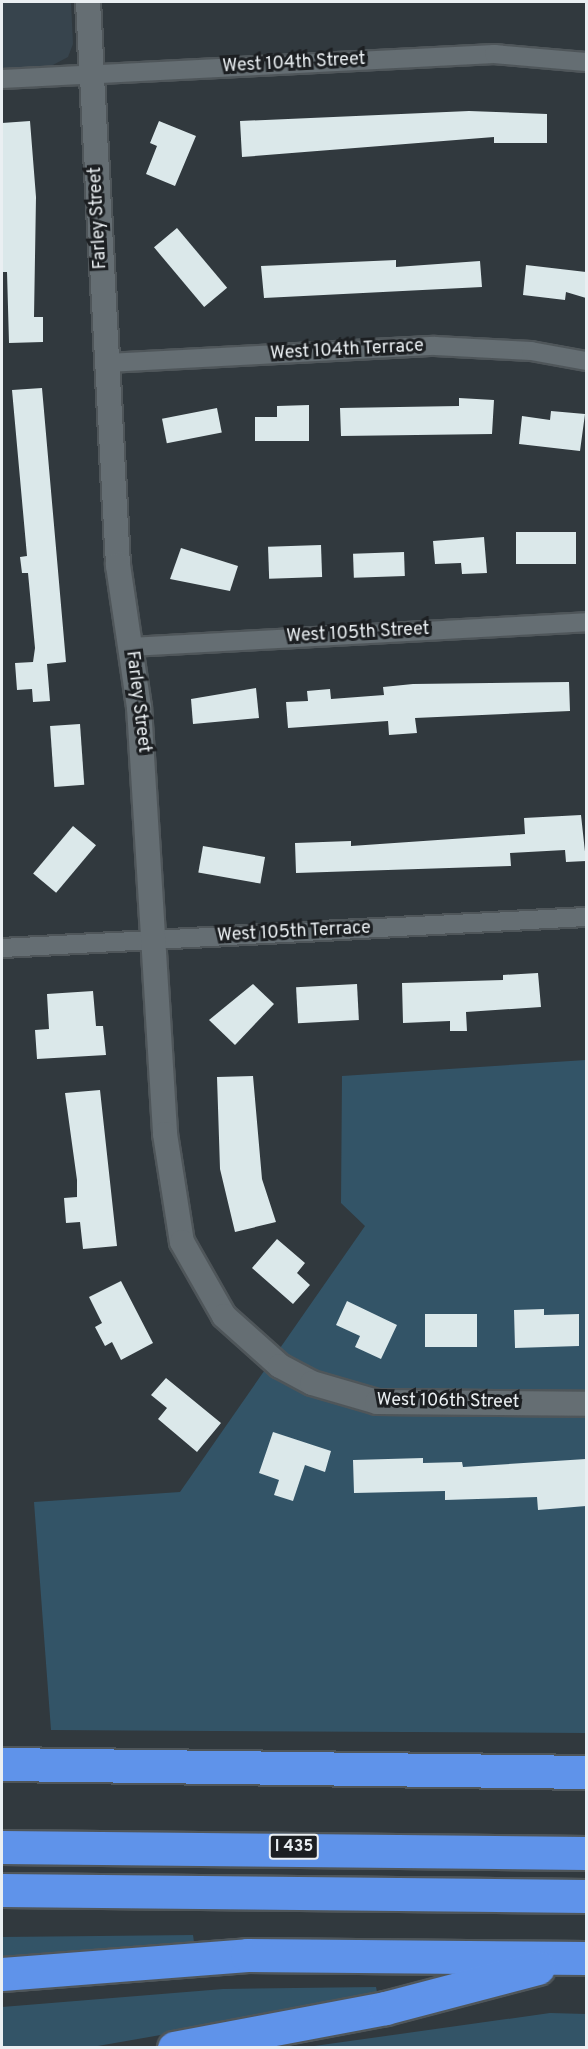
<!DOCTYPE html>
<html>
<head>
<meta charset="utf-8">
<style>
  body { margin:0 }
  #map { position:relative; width:588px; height:2049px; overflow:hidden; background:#31393e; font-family:Overpass,sans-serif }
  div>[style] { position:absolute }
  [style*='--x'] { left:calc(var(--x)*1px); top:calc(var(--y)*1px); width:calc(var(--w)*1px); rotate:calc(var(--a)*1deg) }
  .built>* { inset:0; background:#37444d }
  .green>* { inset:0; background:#335467 }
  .building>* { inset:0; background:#dbe8ea; transform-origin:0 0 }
  .roads { filter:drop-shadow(2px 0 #4f565a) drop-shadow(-2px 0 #4f565a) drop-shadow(0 2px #4f565a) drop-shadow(0 -2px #4f565a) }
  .minor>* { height:18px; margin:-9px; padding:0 9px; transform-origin:9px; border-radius:9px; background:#656e73 }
  .tertiary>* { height:24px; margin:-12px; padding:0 12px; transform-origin:12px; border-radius:12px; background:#656e73 }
  .motorway>* { height:33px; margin:-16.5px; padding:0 16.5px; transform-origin:16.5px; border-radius:16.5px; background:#5f93ea }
  span { translate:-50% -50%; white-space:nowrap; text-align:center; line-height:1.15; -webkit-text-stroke:6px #1c1f22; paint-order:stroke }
  .shield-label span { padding:2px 4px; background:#1c1f22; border:2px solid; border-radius:4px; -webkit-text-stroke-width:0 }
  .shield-label { font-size:16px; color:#eaeff2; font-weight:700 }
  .street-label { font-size:18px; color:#eaeff2 }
  .frame { position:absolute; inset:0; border:3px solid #eaeff2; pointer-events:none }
</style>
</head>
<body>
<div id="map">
  <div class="built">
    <i style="clip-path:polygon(2px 2px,71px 2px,73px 44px,68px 57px,51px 66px,2px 68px)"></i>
  </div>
  <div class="green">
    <i style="clip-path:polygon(586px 1060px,586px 1733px,51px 1730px,34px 1502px,180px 1492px,365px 1226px,341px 1203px,342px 1076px)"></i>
    <i style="clip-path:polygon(193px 1935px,194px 1942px,2px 1957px,2px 1937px)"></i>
    <i style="clip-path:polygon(376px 1987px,378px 1997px,92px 2047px,2px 2048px,2px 2007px,223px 1989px)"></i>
    <i style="clip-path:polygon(550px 2013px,586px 2014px,586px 2047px,307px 2047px)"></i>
  </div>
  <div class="building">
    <i style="clip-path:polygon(469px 111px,547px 114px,547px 143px,494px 143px,494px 137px,242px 157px,240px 121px)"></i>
    <i style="clip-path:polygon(30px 121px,36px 197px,34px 317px,43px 317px,43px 342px,9px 343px,7px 272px,2px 272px,2px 123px)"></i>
    <i style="clip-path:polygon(159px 121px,196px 136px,175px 186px,146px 174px,157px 146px,150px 143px)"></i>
    <i style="left:177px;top:228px;width:78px;height:30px;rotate:50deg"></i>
    <i style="clip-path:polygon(396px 260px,396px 267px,480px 261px,482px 287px,264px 298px,261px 266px)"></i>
    <i style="clip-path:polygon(526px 265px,586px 272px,586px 298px,566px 292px,565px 300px,523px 295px)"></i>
    <i style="clip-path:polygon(42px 388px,66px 662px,47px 664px,50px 701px,33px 702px,32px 689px,17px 690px,15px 663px,33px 662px,35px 648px,28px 573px,22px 573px,20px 557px,27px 556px,12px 390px)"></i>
    <i style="clip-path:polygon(459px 398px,494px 400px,492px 434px,341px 436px,340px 408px,459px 406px)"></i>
    <i style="clip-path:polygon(309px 405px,309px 441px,255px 441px,255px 417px,277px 417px,277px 406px)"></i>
    <i style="left:217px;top:408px;width:25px;height:56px;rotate:79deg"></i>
    <i style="clip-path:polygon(551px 411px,585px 414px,580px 451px,519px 444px,522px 416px,550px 420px)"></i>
    <i style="left:576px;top:532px;width:32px;height:60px;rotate:90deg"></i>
    <i style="clip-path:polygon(484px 537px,487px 573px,462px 574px,461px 563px,435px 564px,433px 541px)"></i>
    <i style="left:321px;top:545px;width:32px;height:53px;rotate:88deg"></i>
    <i style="clip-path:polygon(181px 548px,238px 566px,230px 591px,170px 579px)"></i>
    <i style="left:404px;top:552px;width:24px;height:51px;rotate:88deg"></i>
    <i style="clip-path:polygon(569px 682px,570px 711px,415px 718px,417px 733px,389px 735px,388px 721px,288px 728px,286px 702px,308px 701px,307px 691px,330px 689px,331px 699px,384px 695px,383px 687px,413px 684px)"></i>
    <i style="clip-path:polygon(256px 688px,259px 718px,193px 724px,191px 699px)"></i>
    <i style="left:80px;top:724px;width:61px;height:30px;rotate:86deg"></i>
    <i style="clip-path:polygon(581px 815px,586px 861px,566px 862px,565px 850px,510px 853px,511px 866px,296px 873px,295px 843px,351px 841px,351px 846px,525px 834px,524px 818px)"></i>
    <i style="left:73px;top:826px;width:30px;height:62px;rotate:40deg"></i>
    <i style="left:203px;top:846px;width:63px;height:27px;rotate:10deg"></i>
    <i style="clip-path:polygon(538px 973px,541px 1007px,466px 1012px,467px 1031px,450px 1031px,450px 1021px,403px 1023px,402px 983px,503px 980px,503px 975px)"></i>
    <i style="clip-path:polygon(253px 984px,274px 1004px,235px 1045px,209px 1020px)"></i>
    <i style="left:357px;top:984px;width:36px;height:61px;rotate:87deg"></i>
    <i style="clip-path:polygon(93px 991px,96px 1026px,103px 1026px,106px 1055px,37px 1059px,35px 1030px,49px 1029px,47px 994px)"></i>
    <i style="clip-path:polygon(253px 1076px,262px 1179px,276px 1222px,235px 1232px,220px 1169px,217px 1077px)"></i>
    <i style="clip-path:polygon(100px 1090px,117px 1246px,83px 1249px,80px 1222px,66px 1223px,64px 1198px,77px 1197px,77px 1180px,65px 1093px)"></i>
    <i style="clip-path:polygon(277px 1239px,305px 1263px,297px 1273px,310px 1285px,293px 1304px,252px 1268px)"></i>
    <i style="clip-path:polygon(121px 1281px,153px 1343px,121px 1360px,112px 1342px,105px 1346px,95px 1327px,102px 1323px,89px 1297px)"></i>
    <i style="clip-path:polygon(347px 1301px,397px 1325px,381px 1359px,355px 1347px,360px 1336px,336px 1325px)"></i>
    <i style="clip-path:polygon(544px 1309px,544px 1315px,579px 1314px,579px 1346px,515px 1348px,514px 1310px)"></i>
    <i style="left:477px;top:1314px;width:33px;height:52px;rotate:90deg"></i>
    <i style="clip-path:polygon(166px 1378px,221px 1423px,197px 1452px,158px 1419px,167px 1408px,151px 1395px)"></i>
    <i style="clip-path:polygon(273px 1432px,331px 1451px,325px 1472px,305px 1465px,293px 1501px,274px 1495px,279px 1480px,259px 1473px)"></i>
    <i style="clip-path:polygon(423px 1458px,423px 1463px,462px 1462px,463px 1467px,586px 1459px,586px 1506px,538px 1510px,537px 1497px,445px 1500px,445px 1491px,354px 1493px,353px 1460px)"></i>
  </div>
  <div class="roads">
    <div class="minor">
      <i style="--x:2;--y:79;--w:493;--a:-2.9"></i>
      <i style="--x:494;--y:54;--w:92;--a:5"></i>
      <i style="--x:107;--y:363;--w:328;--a:-3"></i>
      <i style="--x:435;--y:346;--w:96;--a:3"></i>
      <i style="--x:531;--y:351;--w:56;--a:10.3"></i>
      <i style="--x:130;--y:647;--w:457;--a:-3.1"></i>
      <i style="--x:2;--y:948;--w:585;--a:-3.04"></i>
    </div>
    <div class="tertiary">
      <i style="--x:88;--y:2;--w:564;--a:86.95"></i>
      <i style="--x:118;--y:565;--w:144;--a:81.6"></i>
      <i style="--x:139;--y:707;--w:428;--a:86.5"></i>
      <i style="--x:165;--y:1134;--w:109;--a:81.1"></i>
      <i style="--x:182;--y:1242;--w:85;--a:60.4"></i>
      <i style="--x:224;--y:1316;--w:75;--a:41.8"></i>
      <i style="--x:280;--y:1366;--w:36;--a:28"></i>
      <i style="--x:312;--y:1383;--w:68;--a:16.3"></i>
      <i style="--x:377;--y:1402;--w:209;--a:0.5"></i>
    </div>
    <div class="motorway">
      <i style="--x:2;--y:1764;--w:584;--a:0.78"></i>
      <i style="--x:2;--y:1847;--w:584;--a:0.59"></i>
      <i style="--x:2;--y:1890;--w:584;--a:0.59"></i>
      <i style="--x:2;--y:1974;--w:246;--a:-4.4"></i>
      <i style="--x:247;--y:1955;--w:339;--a:0.5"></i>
      <i style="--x:174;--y:2048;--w:215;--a:-10.7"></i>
      <i style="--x:385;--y:2008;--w:158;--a:-14.7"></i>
    </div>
  </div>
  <div class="shield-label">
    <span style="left:294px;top:1847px">I 435</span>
  </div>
  <div class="street-label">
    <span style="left:294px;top:64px;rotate:-3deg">West 104th Street</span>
    <span style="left:99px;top:218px;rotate:-93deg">Farley Street</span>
    <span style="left:347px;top:351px;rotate:-3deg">West 104th Terrace</span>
    <span style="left:358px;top:634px;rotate:-3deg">West 105th Street</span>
    <span style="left:137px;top:702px;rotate:83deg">Farley Street</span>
    <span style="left:294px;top:933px;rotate:-3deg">West 105th Terrace</span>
    <span style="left:448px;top:1402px;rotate:1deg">West 106th Street</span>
  </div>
  <div class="frame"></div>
</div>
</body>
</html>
